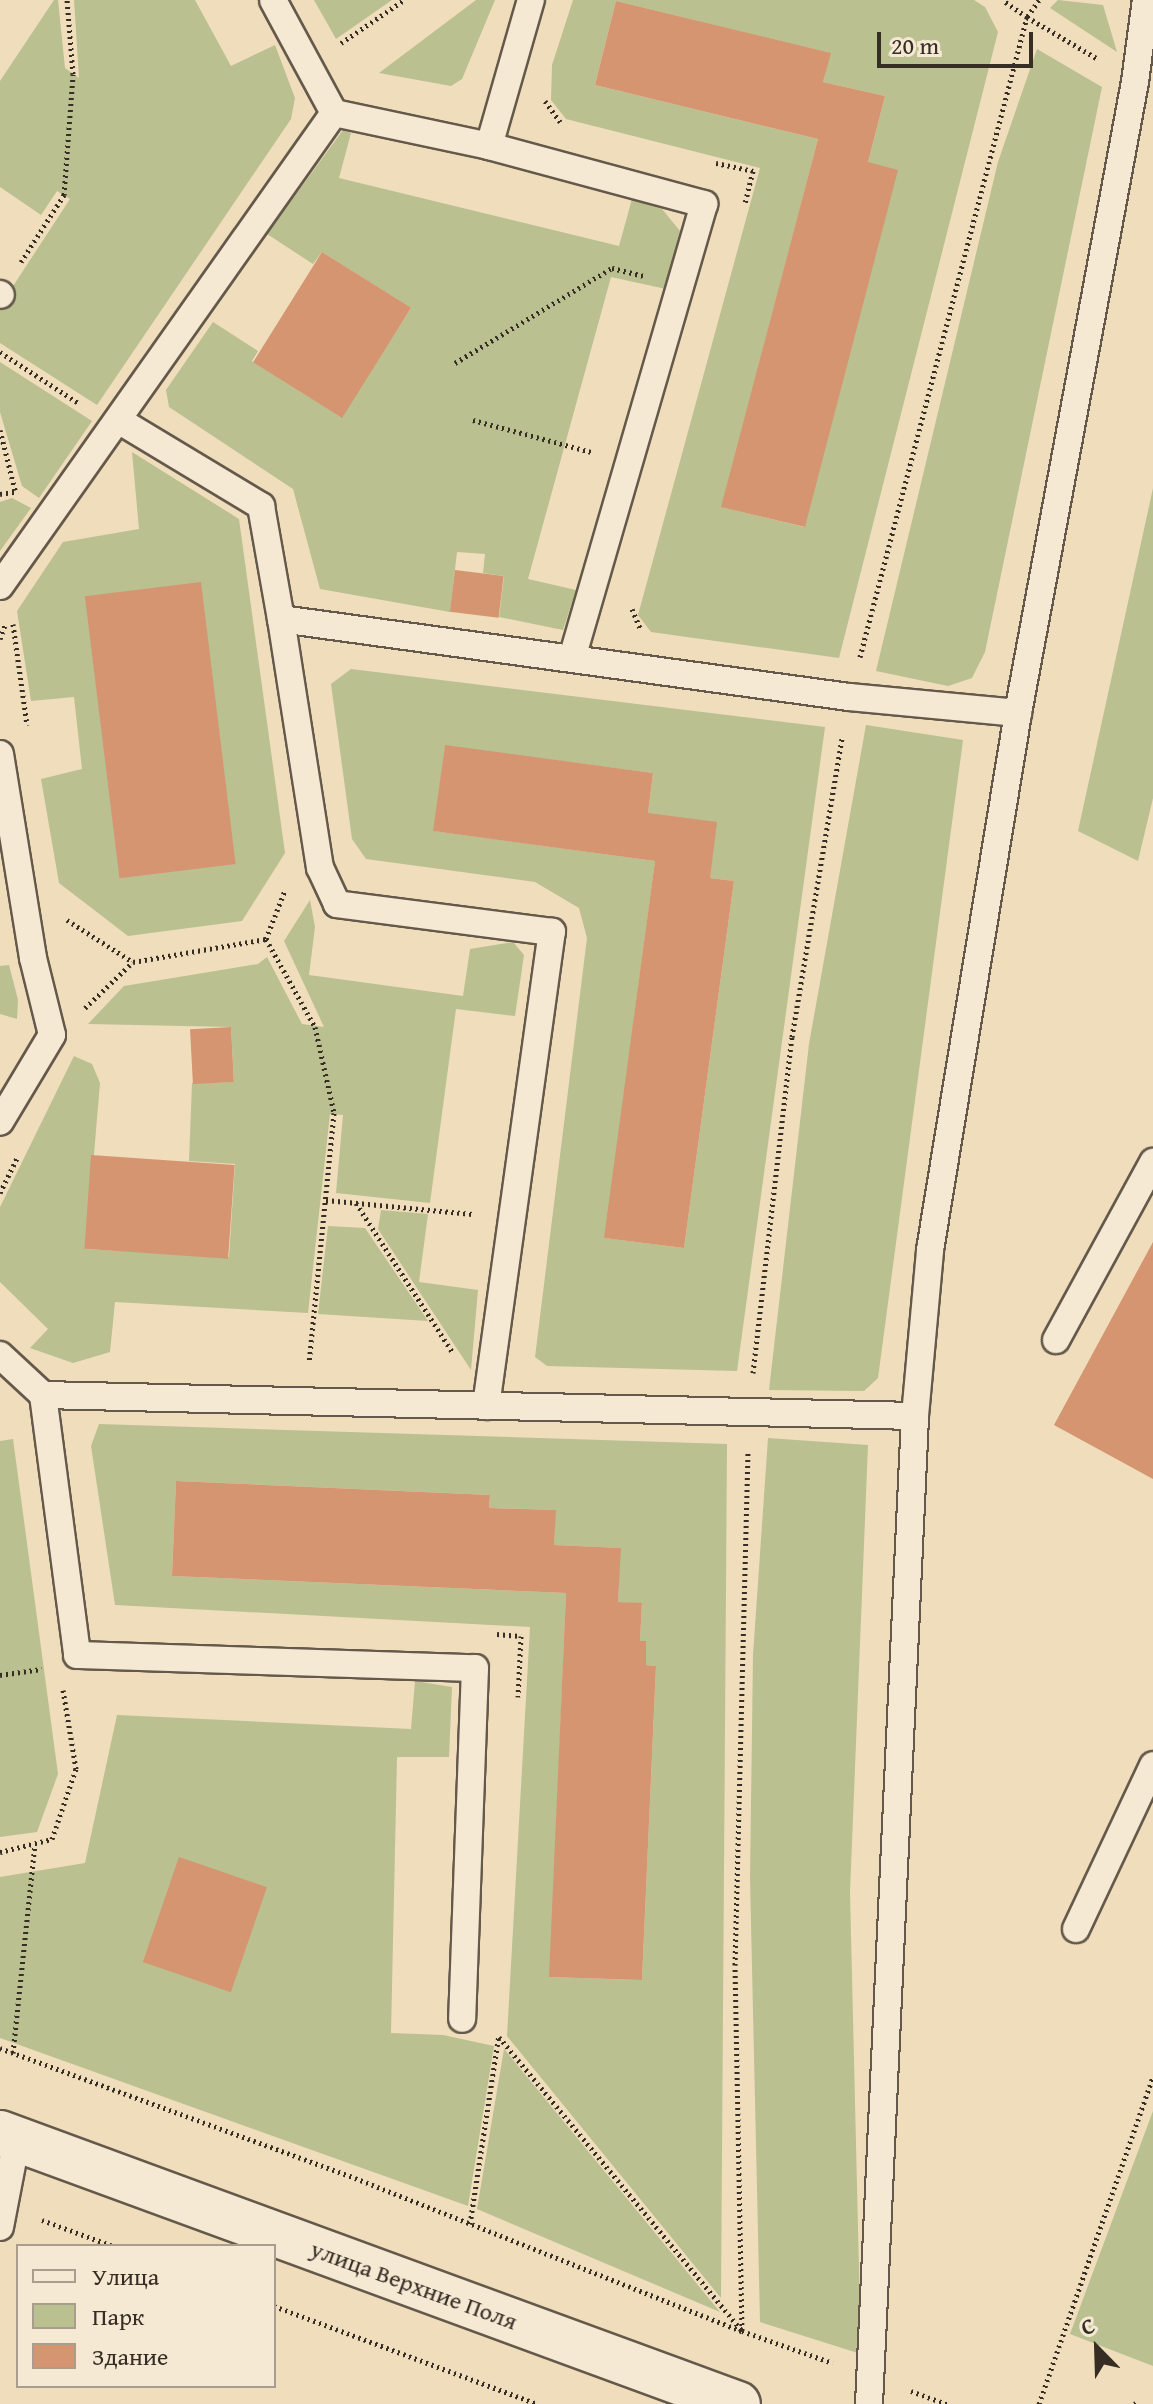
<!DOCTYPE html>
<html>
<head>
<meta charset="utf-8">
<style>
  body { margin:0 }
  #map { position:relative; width:1153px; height:2404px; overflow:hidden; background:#efddbc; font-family:"Gentium Book Plus",serif }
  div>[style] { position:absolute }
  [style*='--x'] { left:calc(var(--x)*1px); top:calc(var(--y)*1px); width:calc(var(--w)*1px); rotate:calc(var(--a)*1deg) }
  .green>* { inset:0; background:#bac090 }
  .building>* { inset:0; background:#d49570; transform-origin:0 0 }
  .path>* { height:5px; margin-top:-2.5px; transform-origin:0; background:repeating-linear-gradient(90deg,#362d24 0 2px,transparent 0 6px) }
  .roads { filter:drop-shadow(2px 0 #64594a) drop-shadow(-2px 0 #64594a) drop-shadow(0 2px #64594a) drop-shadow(0 -2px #64594a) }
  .lane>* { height:26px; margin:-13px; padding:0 13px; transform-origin:13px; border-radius:13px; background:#f5e9d3 }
  .secondary>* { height:44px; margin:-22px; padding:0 22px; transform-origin:22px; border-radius:22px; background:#f5e9d3 }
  span { translate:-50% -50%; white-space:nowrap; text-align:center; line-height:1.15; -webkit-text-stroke:6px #f5e9d3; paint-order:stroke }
  .street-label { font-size:24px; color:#362d24 }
  .legend { position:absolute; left:16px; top:2244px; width:260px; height:144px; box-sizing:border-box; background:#f5e9d3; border:2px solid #a99e8d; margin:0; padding:10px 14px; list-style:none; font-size:24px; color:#362d24 }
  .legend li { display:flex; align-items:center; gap:16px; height:40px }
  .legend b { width:40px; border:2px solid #a99e8d }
  .north { position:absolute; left:1057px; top:2308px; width:80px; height:80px; -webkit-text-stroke:6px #f5e9d3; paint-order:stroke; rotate:337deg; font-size:22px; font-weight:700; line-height:32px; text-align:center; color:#362d24 }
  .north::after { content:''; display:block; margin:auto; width:28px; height:36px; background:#362d24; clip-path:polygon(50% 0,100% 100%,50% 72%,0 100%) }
  .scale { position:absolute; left:877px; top:32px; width:156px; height:36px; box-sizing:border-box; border:4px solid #362d24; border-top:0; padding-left:10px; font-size:24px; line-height:28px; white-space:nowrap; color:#362d24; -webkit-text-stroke:6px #f5e9d3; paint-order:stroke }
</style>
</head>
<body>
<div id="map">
  <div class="green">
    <i style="clip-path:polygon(54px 0,58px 0,65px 68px,79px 78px,74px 0,195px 0,231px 66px,275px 45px,295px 98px,291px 119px,97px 405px,0 343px,0 306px,70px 199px,57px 191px,41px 215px,0 187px,0 81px)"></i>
    <i style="clip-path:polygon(314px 0,392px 0,336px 39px)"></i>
    <i style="clip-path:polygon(476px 0,495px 0,462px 79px,451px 86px,379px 73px)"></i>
    <i style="clip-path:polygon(evenodd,573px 0,974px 0,985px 7px,998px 32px,839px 658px,651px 632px,638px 615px,760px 168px,566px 119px,551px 100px,552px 65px,573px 0,616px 1px,830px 53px,823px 82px,885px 96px,868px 162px,804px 527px,722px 507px,818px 139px,595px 85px,616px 1px)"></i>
    <i style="clip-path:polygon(1058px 0,1103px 5px,1117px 52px,1050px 8px)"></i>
    <i style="clip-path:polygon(1037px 49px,1102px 87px,985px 652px,972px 678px,948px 686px,876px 671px,998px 162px)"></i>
    <i style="clip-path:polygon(343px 130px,351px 133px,339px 178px,619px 246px,632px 199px,662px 209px,680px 231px,666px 289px,611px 277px,528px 579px,576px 590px,563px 630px,499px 617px,504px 576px,483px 573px,485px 554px,457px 552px,450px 612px,320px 589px,293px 489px,169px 407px,166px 390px,213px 322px,258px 351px,252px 361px,341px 417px,411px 308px,322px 252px,313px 264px,267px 234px)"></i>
    <i style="clip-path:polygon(0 362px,92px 421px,39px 498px,22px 486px,0 412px)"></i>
    <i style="clip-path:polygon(132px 452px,239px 519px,285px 853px,242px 921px,128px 936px,59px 883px,41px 779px,82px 769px,74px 697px,31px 701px,17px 611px,63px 542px,139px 529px)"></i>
    <i style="clip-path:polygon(1153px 488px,1153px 798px,1138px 861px,1078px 831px)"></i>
    <i style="clip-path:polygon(12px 498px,31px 508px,0 551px,0 502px)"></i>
    <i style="clip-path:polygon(evenodd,351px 669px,825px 727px,737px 1371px,547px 1366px,535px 1357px,587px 938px,579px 908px,535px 882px,366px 859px,352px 839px,331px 684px,351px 669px,445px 746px,653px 773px,648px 813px,710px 878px,734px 881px,684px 1248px,605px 1238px,655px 861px,434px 831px,445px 746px)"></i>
    <i style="clip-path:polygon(866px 725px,963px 740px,878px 1378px,864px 1391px,769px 1390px,809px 1044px)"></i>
    <i style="clip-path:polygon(310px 900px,315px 927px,309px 975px,463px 996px,470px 949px,513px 942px,524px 955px,515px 1016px,456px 1009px,430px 1203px,336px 1193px,343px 1115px,330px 1114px,308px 1313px,115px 1302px,110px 1352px,73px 1363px,30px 1348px,48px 1329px,0 1282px,0 1207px,74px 1056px,92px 1064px,100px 1083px,86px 1249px,229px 1257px,235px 1164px,189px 1161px,192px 1083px,234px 1082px,231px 1027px,88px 1024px,124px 986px,258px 964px,267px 957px,302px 1024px,324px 1027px,284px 941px)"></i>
    <i style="clip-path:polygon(9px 965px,18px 1000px,17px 1019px,0 1014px,0 966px)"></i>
    <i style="clip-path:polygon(381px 1210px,428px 1214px,419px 1282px,478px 1290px,471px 1370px,378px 1229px)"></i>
    <i style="clip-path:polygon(328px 1226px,365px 1228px,428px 1321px,318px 1314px)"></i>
    <i style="clip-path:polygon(evenodd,99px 1424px,727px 1444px,721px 2298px,507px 2036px,530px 1627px,115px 1605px,91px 1446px,99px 1424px,176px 1481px,490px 1495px,489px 1508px,555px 1510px,554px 1545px,620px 1548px,618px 1602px,642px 1604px,640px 1641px,646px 1641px,646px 1665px,656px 1666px,642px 1980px,550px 1977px,566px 1593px,172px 1576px,176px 1481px)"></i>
    <i style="clip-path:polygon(768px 1438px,868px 1445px,850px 1892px,861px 2354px,760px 2322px,750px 1878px,753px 1655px)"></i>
    <i style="clip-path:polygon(13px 1439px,58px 1774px,37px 1832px,0 1837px,0 1441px)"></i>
    <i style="clip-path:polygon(415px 1681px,452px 1687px,449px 1757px,397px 1757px,391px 2033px,443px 2035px,494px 2046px,468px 2206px,0 2038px,0 1877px,85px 1863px,117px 1715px,411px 1729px)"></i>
    <i style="clip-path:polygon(504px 2049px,720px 2312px,477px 2209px)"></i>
    <i style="clip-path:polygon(1153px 2111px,1153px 2366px,1070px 2334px)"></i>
  </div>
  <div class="building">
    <i style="clip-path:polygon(616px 1px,831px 53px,823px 82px,885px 96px,868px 162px,898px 170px,805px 527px,721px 507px,818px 139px,595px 85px)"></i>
    <i style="left:322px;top:252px;width:105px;height:130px;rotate:32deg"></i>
    <i style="left:455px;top:570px;width:49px;height:42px;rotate:7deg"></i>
    <i style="left:201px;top:582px;width:284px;height:117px;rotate:83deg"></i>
    <i style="clip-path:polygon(445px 745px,653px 773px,648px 813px,717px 822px,710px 878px,734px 881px,684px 1248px,604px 1238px,655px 861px,433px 831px)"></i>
    <i style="left:231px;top:1027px;width:55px;height:41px;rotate:87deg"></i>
    <i style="left:91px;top:1155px;width:144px;height:94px;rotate:4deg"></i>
    <i style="clip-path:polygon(1153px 1242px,1153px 1479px,1054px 1425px)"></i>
    <i style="clip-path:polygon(176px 1481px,490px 1495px,489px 1508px,556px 1510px,554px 1545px,621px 1548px,618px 1602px,642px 1603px,640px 1641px,646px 1641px,646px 1665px,656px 1666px,642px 1980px,549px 1977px,566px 1593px,172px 1576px)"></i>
    <i style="left:179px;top:1857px;width:93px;height:111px;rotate:19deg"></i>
  </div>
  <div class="path">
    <i style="--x:1039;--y:0;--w:21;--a:125"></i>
    <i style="--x:1027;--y:17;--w:82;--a:30.6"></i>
    <i style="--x:341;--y:43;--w:76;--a:-34.3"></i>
    <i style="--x:545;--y:101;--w:26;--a:54"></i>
    <i style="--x:716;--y:163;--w:38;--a:12"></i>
    <i style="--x:753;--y:171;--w:32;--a:104"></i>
    <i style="--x:21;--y:262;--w:80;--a:-57.3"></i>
    <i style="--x:64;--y:195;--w:121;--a:-85.7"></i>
    <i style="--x:73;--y:74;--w:74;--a:-94.6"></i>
    <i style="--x:0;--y:352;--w:95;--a:33"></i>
    <i style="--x:455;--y:363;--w:184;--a:-31.2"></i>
    <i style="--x:612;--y:268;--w:32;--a:14"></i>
    <i style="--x:473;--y:420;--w:123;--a:15.1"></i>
    <i style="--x:0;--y:430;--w:62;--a:76"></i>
    <i style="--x:0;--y:494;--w:18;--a:-9"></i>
    <i style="--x:632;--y:609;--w:21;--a:67"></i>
    <i style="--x:13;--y:624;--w:102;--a:82.1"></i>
    <i style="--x:0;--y:639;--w:15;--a:-70"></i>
    <i style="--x:860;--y:657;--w:661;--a:-75.38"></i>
    <i style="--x:1027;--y:17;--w:29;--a:-145"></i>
    <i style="--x:67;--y:920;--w:78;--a:32.5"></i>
    <i style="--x:133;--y:962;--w:135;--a:-9.8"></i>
    <i style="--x:266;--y:939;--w:53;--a:-68.8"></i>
    <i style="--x:266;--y:939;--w:101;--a:60.9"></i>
    <i style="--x:315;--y:1027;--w:88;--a:77.5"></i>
    <i style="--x:334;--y:1113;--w:250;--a:95.7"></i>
    <i style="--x:85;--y:1008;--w:66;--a:-43.8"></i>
    <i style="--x:0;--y:1193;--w:39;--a:-64"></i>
    <i style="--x:326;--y:1200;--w:147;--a:5.5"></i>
    <i style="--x:356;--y:1203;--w:179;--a:57.1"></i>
    <i style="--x:753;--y:1373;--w:338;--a:-83.4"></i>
    <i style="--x:792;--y:1037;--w:304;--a:-80.5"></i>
    <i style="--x:497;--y:1634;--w:24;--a:5"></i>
    <i style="--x:521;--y:1636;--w:61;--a:92.8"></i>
    <i style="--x:0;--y:1675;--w:42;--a:-8.1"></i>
    <i style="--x:0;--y:1852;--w:54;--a:-14"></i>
    <i style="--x:52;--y:1839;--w:74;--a:-71.1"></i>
    <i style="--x:76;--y:1769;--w:80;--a:-99.3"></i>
    <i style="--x:499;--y:2037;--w:381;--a:50.4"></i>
    <i style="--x:742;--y:2331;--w:96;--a:19.4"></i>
    <i style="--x:0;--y:2048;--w:378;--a:20.1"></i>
    <i style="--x:355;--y:2178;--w:416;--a:21.6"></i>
    <i style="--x:742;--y:2331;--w:366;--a:-91.1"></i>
    <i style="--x:735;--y:1965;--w:514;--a:-88.55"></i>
    <i style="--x:13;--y:2053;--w:209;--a:-84"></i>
    <i style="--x:42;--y:2220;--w:76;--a:20.1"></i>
    <i style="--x:470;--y:2224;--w:191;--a:-81.3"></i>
    <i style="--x:274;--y:2306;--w:282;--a:20.4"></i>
    <i style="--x:911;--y:2391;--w:38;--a:20"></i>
    <i style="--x:1039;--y:2404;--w:347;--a:-70.8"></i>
    <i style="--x:1134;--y:2404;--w:3;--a:-18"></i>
  </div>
  <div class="roads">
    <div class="lane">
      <i style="--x:334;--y:113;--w:158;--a:12"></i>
      <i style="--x:489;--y:146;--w:223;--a:15.1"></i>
      <i style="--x:704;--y:204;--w:473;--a:106.2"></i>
      <i style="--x:489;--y:146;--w:152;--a:-74"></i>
      <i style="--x:0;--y:294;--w:1;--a:45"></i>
      <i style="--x:120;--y:421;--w:165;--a:31.1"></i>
      <i style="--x:261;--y:506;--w:115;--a:80"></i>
      <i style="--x:0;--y:586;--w:579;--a:-54.77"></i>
      <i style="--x:334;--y:113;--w:128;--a:-118.4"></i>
      <i style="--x:0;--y:754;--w:207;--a:80.8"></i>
      <i style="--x:33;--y:958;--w:79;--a:76.1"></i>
      <i style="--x:52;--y:1035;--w:101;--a:120.9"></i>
      <i style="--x:1056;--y:1340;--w:203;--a:-61.4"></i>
      <i style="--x:0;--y:1355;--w:59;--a:42.9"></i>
      <i style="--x:43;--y:1395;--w:872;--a:1.38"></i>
      <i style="--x:43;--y:1395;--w:262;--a:82.5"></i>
      <i style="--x:77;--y:1655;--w:398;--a:1.9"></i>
      <i style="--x:475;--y:1668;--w:351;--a:92.1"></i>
      <i style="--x:486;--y:1406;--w:479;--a:-82.1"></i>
      <i style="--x:552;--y:932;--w:217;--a:-172.6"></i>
      <i style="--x:337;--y:904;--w:40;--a:-115"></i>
      <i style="--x:320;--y:868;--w:252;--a:-98.9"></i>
      <i style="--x:281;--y:619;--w:573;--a:7.82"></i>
      <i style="--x:849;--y:697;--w:170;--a:5.4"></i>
      <i style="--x:1076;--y:1929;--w:181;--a:-64.8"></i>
      <i style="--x:0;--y:2227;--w:90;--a:-79.1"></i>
      <i style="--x:869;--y:2404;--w:989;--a:-87.33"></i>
      <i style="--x:915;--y:1416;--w:167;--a:-84.8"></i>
      <i style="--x:930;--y:1250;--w:544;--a:-80.69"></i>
      <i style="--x:1018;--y:713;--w:642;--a:-79.5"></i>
      <i style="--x:1135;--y:82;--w:83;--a:-82.4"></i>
    </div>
    <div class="secondary">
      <i style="--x:0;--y:2133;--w:786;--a:20.16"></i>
    </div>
  </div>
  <div class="street-label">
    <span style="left:414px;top:2285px;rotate:20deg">улица Верхние Поля</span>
  </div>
  <ul class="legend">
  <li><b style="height:10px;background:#f5e9d3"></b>Улица</li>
  <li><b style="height:22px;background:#bac090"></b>Парк</li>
  <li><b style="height:22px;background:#d49570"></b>Здание</li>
  </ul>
  <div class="north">С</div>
  <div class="scale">20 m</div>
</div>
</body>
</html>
